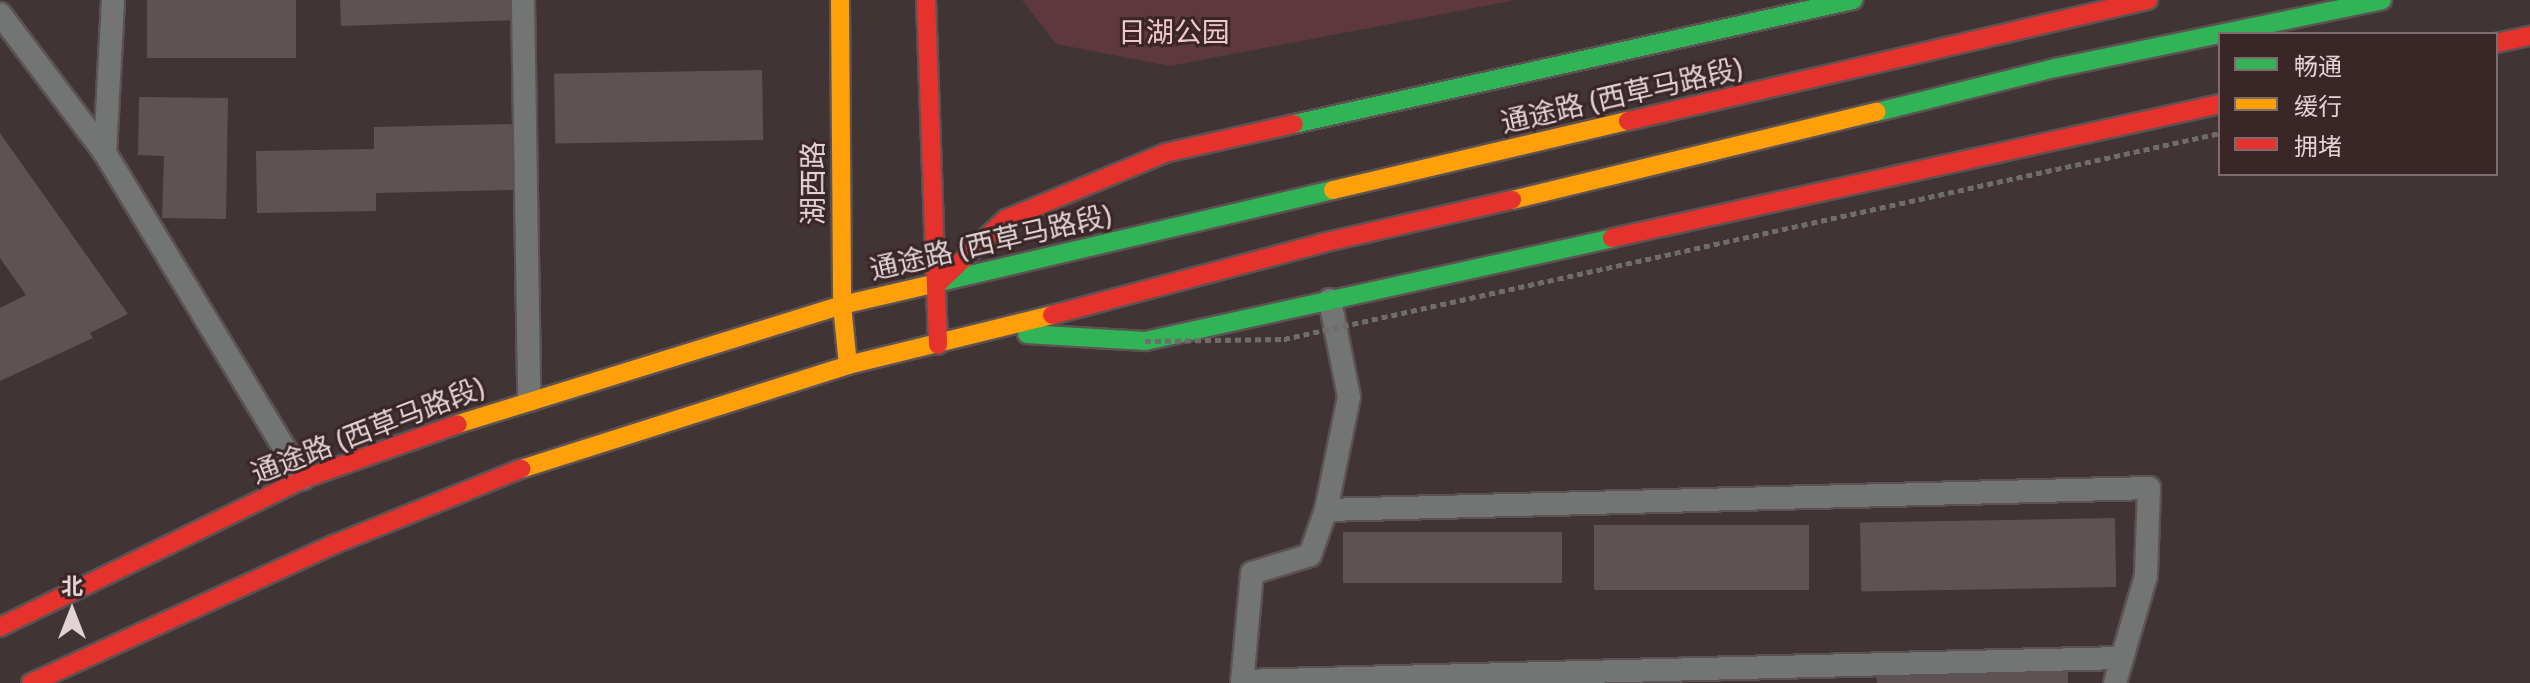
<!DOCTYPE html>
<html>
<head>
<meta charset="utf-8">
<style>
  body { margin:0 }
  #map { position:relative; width:2530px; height:683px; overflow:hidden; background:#403435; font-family:Cabin,"Noto Sans SC",sans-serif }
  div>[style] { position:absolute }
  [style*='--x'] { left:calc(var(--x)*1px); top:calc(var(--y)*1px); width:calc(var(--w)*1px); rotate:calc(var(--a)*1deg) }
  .green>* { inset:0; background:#5d383c }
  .building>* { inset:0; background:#5d5354; transform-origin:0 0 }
  .roads { filter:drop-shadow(2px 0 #5c5253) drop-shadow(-2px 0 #5c5253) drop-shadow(0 2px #5c5253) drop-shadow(0 -2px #5c5253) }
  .lane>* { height:22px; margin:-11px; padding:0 11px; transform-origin:11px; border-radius:11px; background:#737575 }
  .fast>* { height:18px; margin:-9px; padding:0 9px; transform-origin:9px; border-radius:9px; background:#30b455 }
  .slow>* { height:18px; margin:-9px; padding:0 9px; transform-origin:9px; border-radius:9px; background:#ff9f0a }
  .jam>* { height:18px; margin:-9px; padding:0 9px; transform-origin:9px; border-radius:9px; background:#e5322d }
  .path-bridge>* { height:5px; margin-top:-2.5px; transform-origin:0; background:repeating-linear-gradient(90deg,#706c6c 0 6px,transparent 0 10px) }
  span { translate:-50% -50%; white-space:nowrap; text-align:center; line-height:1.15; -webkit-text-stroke:6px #3a2527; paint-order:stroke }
  .park-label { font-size:28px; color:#f2c7ca }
  .street-label { font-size:28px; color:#e2d4d5 }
  .legend { position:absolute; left:2218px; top:32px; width:280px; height:144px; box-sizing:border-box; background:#3a2527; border:2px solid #7d6b6d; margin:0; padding:10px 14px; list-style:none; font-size:24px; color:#e2d4d5 }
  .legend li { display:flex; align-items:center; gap:16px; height:40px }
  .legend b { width:40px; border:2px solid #7d6b6d }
  .north { position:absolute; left:32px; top:571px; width:80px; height:80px; -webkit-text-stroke:6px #3a2527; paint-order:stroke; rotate:0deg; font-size:22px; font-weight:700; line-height:32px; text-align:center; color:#e2d4d5 }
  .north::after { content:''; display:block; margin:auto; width:28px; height:36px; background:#e2d4d5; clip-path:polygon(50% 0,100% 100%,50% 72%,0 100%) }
</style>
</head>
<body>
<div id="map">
  <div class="green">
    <i style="clip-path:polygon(1022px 0,1516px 0,1170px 66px,1056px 44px)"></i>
  </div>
  <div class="building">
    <i style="left:147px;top:0;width:149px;height:58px"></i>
    <i style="clip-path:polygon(340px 0,520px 0,521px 20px,341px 26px)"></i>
    <i style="left:762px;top:70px;width:70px;height:208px;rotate:89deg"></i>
    <i style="clip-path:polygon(139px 97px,228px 98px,226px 219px,162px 218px,164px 156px,138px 155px)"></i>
    <i style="clip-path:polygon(514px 124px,515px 190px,376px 193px,376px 211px,257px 213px,256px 151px,374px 149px,374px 127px)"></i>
    <i style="clip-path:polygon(0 133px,128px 314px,90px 333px,93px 338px,0 381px,0 308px,26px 295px,0 258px)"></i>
    <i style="left:2115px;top:518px;width:69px;height:255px;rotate:89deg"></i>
    <i style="left:1809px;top:525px;width:65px;height:215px;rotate:90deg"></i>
    <i style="left:1562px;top:532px;width:51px;height:219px;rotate:90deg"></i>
    <i style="clip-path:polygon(2068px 668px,2068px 683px,1877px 683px,1876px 676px)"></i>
  </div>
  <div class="roads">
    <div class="lane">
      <i style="--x:523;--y:0;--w:400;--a:89.1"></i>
      <i style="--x:0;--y:14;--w:174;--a:52.9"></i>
      <i style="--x:105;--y:153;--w:381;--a:58.7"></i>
      <i style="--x:105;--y:153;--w:153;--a:-87"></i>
      <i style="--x:1326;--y:510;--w:115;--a:-78.5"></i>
      <i style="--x:1349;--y:397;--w:99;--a:-101.1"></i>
      <i style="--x:1242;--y:681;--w:880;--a:-1.5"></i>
      <i style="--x:1242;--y:683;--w:110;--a:-84.8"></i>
      <i style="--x:1252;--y:573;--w:61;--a:-17.2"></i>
      <i style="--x:1310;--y:555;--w:48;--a:-70.4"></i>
      <i style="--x:1326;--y:510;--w:823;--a:-1.53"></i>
      <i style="--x:2149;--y:488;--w:88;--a:92"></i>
      <i style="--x:2146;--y:576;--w:111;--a:106.2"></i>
    </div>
    <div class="fast">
      <i style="--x:1877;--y:112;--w:183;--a:-13.9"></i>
      <i style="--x:2055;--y:68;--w:334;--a:-11.7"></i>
      <i style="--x:1294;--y:124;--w:573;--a:-12.51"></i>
      <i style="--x:932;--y:284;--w:412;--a:-13.2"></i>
      <i style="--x:1027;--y:334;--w:118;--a:3.4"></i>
      <i style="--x:1145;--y:341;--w:478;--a:-12.4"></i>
    </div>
    <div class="slow">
      <i style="--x:840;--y:0;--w:305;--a:89.6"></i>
      <i style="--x:842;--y:305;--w:60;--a:84.3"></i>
      <i style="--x:1333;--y:190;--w:303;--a:-13.2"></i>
      <i style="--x:1512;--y:200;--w:375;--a:-13.6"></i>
      <i style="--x:458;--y:424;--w:402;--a:-17.2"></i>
      <i style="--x:842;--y:305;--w:92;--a:-13.1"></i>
      <i style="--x:521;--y:469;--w:343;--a:-17.6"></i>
      <i style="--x:848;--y:365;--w:210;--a:-13.8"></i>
    </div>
    <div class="jam">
      <i style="--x:926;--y:0;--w:345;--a:88"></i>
      <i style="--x:2496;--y:43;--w:35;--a:-12"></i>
      <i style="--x:1628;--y:121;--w:534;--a:-13.1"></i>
      <i style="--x:1612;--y:238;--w:623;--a:-12.43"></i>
      <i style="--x:938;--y:283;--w:93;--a:-43.3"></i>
      <i style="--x:1006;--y:219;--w:172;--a:-22.5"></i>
      <i style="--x:1165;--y:153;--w:132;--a:-12.7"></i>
      <i style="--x:1052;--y:315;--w:279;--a:-14.9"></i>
      <i style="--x:1322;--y:243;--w:195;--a:-12.8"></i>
      <i style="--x:0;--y:627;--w:337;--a:-26"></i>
      <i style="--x:303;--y:479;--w:164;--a:-19.5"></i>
      <i style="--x:31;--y:683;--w:334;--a:-24.6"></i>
      <i style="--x:335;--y:544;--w:201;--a:-22"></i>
    </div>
  </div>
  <div class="path-bridge">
    <i style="--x:1145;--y:341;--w:139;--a:-0.8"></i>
    <i style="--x:1284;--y:339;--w:958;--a:-12.41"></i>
  </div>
  <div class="park-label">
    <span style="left:1174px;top:32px">日湖公园</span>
  </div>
  <div class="street-label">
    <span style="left:1622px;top:95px;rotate:-13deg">通途路 (西草马路段)</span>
    <span style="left:813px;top:183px;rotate:-90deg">湖西路</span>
    <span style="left:991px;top:242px;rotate:-13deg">通途路 (西草马路段)</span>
    <span style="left:368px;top:430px;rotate:-21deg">通途路 (西草马路段)</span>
  </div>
  <ul class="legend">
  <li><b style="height:10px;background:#30b455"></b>畅通</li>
  <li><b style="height:10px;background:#ff9f0a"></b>缓行</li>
  <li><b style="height:10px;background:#e5322d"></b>拥堵</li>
  </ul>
  <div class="north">北</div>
</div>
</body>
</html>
